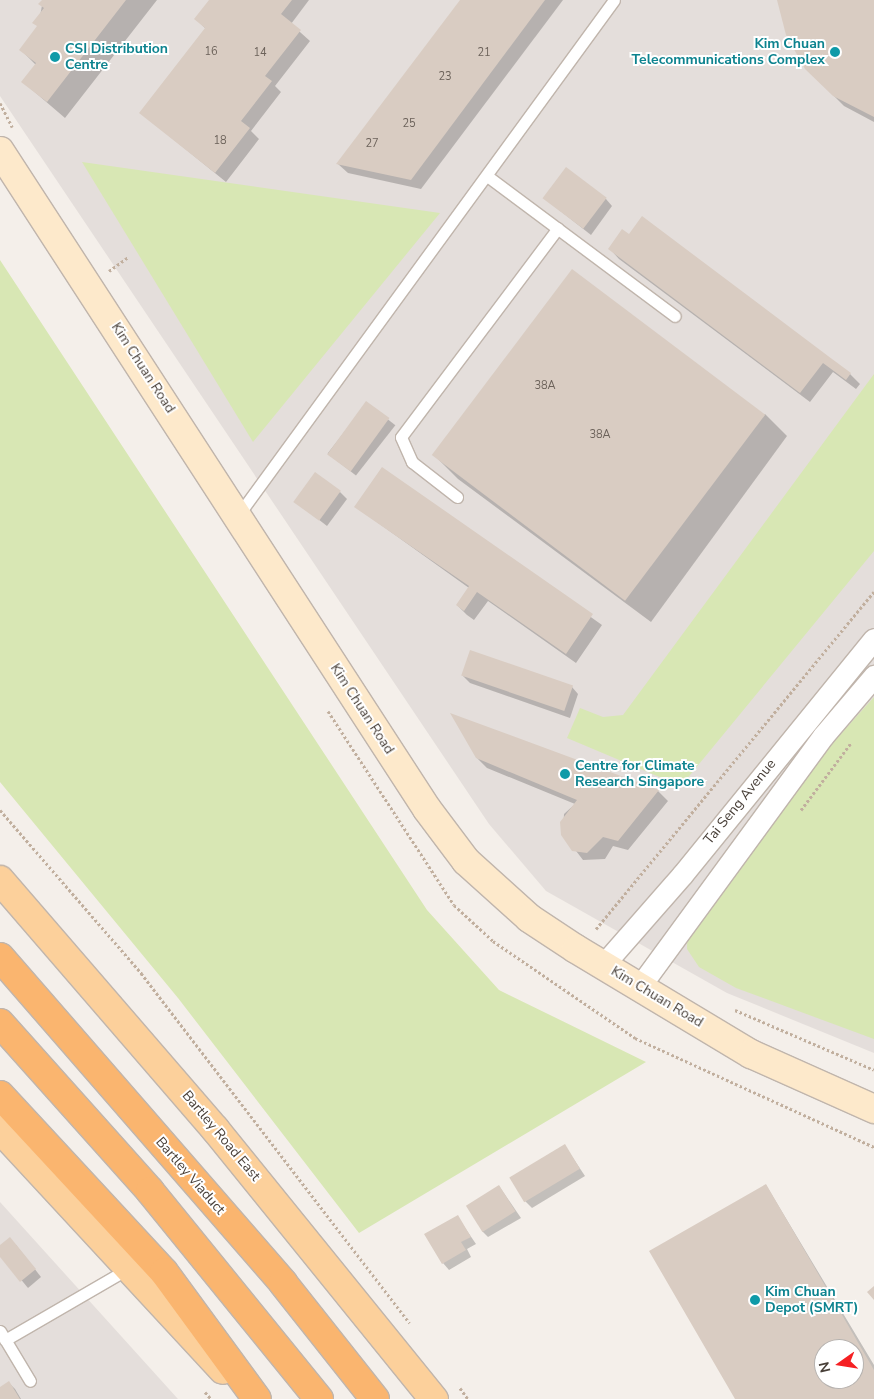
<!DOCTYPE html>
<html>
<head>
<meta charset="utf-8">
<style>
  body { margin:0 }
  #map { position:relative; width:874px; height:1399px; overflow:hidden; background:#f4efea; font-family:"Nunito Sans",sans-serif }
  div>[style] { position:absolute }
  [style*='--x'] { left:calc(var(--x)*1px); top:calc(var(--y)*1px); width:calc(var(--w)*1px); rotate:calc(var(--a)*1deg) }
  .industrial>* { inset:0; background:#e4dedb }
  .green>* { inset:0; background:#d8e7b4 }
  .shadow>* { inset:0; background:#0003; transform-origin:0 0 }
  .building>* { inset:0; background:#d9ccc2; transform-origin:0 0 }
  .path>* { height:3px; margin-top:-1.5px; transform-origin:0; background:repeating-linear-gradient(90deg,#c1af9e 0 2.5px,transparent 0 5px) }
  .roads { filter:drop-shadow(1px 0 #c0b5ac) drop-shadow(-1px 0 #c0b5ac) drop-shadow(0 1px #c0b5ac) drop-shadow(0 -1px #c0b5ac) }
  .lane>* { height:11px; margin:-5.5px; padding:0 5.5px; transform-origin:5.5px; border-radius:5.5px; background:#fff }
  .street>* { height:21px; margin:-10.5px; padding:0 10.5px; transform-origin:10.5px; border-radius:10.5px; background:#fff }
  .secondary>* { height:28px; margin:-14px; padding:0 14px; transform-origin:14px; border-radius:14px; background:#fde9cb }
  .primary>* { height:28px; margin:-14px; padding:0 14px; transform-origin:14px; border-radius:14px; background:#fcd09b }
  .highway>* { height:28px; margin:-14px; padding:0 14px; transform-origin:14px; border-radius:14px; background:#fab56f }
  .dots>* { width:14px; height:14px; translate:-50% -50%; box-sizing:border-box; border:2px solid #fff; border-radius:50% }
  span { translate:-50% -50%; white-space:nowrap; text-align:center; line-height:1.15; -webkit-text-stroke:4px #fff; paint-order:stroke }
  .number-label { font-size:11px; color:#6c625a }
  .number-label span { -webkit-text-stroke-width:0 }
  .culture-label { font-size:14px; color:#0d838f; font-weight:700 }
  .right { translate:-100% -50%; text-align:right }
  .left { translate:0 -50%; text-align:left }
  .street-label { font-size:14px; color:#483f38 }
  .north { position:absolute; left:814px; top:1339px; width:50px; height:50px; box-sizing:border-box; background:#fff; border:1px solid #b6b2af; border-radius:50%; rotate:257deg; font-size:14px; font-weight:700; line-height:20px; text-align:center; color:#483f38 }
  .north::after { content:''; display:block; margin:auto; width:18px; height:22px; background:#f52023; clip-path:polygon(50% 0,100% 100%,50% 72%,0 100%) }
</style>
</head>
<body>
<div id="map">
  <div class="industrial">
    <i style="clip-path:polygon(0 0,874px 0,874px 1053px,727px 993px,546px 891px,489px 824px,0 96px)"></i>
    <i style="clip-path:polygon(0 1202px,178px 1399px,0 1399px)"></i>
  </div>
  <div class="green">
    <i style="clip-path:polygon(82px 162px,440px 213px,253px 442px)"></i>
    <i style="clip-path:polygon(0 260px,427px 910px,499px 990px,646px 1062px,359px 1233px,178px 998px,0 782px)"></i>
    <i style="clip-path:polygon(874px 374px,874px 551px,681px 786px,567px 738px,580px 708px,603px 717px,623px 715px)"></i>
    <i style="clip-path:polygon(874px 697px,874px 1039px,736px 988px,699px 967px,687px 949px,688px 913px,718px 871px)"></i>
  </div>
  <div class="shadow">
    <i style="clip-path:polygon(43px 0,157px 0,65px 118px,23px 82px,36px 65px,21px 50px,38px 27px)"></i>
    <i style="clip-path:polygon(211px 0,309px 0,291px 24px,310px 41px,275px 86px,281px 92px,251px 131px,259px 139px,226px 182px,141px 113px,206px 29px,196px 19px)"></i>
    <i style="clip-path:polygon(462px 0,563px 0,421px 189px,348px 173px,338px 164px)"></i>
    <i style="clip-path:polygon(778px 0,874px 0,874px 122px,844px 106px,806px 68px)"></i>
    <i style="clip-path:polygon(544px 198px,606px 199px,612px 206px,591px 235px)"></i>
    <i style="clip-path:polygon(642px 218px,850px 374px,860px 384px,856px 389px,833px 372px,810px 402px,619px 259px,610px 249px,629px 236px)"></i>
    <i style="left:367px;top:403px;width:36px;height:64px;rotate:38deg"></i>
    <i style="clip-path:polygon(765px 414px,787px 436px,651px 622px,458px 479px,436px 457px)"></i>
    <i style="clip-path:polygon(382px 468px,602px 625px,576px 663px,488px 601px,474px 620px,467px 615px,457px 605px,469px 588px,356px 507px)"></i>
    <i style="clip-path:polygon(340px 492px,347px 499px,327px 526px,296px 502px)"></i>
    <i style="clip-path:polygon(463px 676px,572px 687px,578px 694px,570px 718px,470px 683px)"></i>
    <i style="clip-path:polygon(477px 758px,658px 791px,668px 801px,628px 850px,613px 846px,605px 859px,583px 860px,563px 834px,564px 814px,575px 804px,487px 768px)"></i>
    <i style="clip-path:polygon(565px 1146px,585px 1176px,532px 1208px,525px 1201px)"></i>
    <i style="clip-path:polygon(evenodd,766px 1185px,874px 1365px,874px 1399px,736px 1399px,766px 1185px,824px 1349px,854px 1349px,854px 1379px,824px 1379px,824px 1349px)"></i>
    <i style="clip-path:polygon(499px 1186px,521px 1218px,488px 1237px,482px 1231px)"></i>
    <i style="clip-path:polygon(457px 1216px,476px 1244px,467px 1249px,471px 1257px,449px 1270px,443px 1263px)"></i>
    <i style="clip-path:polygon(16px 1245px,41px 1277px,28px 1288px,0 1254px,0 1247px)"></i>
    <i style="clip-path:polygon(9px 1383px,15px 1389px,21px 1399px,0 1399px,0 1388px)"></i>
  </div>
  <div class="building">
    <i style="clip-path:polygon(42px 0,126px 0,47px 102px,21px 82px,36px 63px,19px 50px,37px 26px,32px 23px,44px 8px,38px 4px)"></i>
    <i style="clip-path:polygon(209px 0,292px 0,281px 14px,301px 30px,265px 76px,272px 81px,241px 121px,250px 128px,215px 173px,139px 113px,205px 28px,194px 19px)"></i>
    <i style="clip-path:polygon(460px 0,545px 0,411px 180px,336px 164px)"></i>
    <i style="clip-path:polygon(777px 0,874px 0,874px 117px,833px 96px,805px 69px,786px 35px)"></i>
    <i style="left:566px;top:167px;width:51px;height:39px;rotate:37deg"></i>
    <i style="clip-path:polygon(642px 216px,828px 356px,851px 373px,846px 380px,823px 363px,800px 393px,608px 249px,622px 229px,629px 234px)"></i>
    <i style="left:572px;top:269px;width:242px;height:233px;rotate:37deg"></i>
    <i style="left:366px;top:401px;width:29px;height:66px;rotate:36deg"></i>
    <i style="clip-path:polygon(382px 467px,593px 614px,566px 654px,477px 592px,464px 611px,456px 605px,469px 586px,354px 507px)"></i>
    <i style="left:315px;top:472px;width:32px;height:37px;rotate:36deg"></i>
    <i style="left:470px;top:650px;width:109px;height:27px;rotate:19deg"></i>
    <i style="clip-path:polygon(450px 713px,659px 790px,618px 841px,603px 837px,587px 853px,572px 851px,561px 835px,560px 822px,577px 800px,476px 758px)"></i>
    <i style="left:565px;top:1144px;width:29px;height:65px;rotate:59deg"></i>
    <i style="clip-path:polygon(evenodd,766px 1184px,874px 1370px,874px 1399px,735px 1399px,649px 1251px,766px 1184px,824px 1349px,854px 1349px,854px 1379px,824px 1379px,824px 1349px)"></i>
    <i style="left:499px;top:1185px;width:31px;height:39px;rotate:58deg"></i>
    <i style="clip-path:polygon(458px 1215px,471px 1237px,461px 1242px,466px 1250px,442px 1264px,424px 1234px)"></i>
    <i style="clip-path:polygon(10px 1237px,36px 1269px,20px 1282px,0 1257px,0 1245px)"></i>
    <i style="clip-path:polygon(874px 1286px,874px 1300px,867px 1292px)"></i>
    <i style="clip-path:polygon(9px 1381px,20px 1399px,0 1399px,0 1387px)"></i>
  </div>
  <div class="path">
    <i style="--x:0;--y:103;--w:27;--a:63"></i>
    <i style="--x:109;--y:271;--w:24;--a:-36"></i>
    <i style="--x:328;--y:711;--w:231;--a:57"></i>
    <i style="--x:454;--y:905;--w:53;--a:42.7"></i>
    <i style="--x:493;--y:941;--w:172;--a:34.3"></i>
    <i style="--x:635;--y:1038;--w:263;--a:24.5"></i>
    <i style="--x:0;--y:810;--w:216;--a:49.1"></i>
    <i style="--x:141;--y:973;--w:441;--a:52.5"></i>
    <i style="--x:801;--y:810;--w:84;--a:-53.3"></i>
    <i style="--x:596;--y:929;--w:437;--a:-50.5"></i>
    <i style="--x:735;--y:1010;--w:151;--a:23.3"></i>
    <i style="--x:460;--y:1388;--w:14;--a:54"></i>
    <i style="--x:205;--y:1392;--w:9;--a:49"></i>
  </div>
  <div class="roads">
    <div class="lane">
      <i style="--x:487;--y:176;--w:234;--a:36.7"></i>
      <i style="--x:457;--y:497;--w:57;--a:-142.1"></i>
      <i style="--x:412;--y:462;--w:27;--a:-114"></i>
      <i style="--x:401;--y:437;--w:261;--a:-53.1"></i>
      <i style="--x:239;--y:514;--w:636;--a:-53.89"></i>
      <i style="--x:0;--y:1331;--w:58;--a:59"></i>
      <i style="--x:5;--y:1340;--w:143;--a:-30.1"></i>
    </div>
    <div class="street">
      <i style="--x:604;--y:964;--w:118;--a:-48.8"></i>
      <i style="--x:682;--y:875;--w:304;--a:-50.9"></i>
      <i style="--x:640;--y:986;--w:310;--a:-53.8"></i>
      <i style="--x:823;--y:736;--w:79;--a:-49.6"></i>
    </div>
    <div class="secondary">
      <i style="--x:0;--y:151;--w:784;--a:57.02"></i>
      <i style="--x:427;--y:809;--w:65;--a:53.1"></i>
      <i style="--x:466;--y:861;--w:85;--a:42.1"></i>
      <i style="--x:529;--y:918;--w:56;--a:33.4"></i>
      <i style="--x:576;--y:949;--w:204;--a:31"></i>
      <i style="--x:751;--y:1054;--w:135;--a:24.1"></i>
    </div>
    <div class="primary">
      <i style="--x:0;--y:880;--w:329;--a:49.2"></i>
      <i style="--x:215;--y:1129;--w:348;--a:51"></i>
      <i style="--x:0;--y:1129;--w:328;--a:47.2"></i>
    </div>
    <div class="highway">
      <i style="--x:0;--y:957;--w:432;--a:49"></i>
      <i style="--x:283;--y:1283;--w:148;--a:51.6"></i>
      <i style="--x:0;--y:1023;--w:225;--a:48.2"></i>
      <i style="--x:150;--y:1191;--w:268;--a:50.9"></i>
      <i style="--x:0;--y:1095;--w:241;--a:47.2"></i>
      <i style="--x:164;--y:1272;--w:157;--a:53.8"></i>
    </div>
  </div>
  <div class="dots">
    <i style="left:835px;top:52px;background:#0f9aa8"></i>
    <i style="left:55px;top:57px;background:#0f9aa8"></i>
    <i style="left:565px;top:774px;background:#0f9aa8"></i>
    <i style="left:755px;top:1300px;background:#0f9aa8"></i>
  </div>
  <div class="number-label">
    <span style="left:211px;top:52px">16</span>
    <span style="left:260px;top:53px">14</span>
    <span style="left:484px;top:53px">21</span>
    <span style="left:445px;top:77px">23</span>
    <span style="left:409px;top:124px">25</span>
    <span style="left:220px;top:141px">18</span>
    <span style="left:372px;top:144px">27</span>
    <span style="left:545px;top:386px">38A</span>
    <span style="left:600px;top:435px">38A</span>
  </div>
  <div class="culture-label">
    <span class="right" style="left:825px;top:52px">Kim Chuan<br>Telecommunications Complex</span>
    <span class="left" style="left:65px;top:57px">CSI Distribution<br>Centre</span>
    <span class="left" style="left:575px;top:774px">Centre for Climate<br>Research Singapore</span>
    <span class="left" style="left:765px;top:1300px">Kim Chuan<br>Depot (SMRT)</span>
  </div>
  <div class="street-label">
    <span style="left:143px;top:368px;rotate:57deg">Kim Chuan Road</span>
    <span style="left:362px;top:709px;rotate:57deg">Kim Chuan Road</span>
    <span style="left:740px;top:802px;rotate:-51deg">Tai Seng Avenue</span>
    <span style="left:657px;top:997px;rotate:31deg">Kim Chuan Road</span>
    <span style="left:221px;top:1136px;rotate:50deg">Bartley Road East</span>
    <span style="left:190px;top:1176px;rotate:49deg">Bartley Viaduct</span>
  </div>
  <div class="north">N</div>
</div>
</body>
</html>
